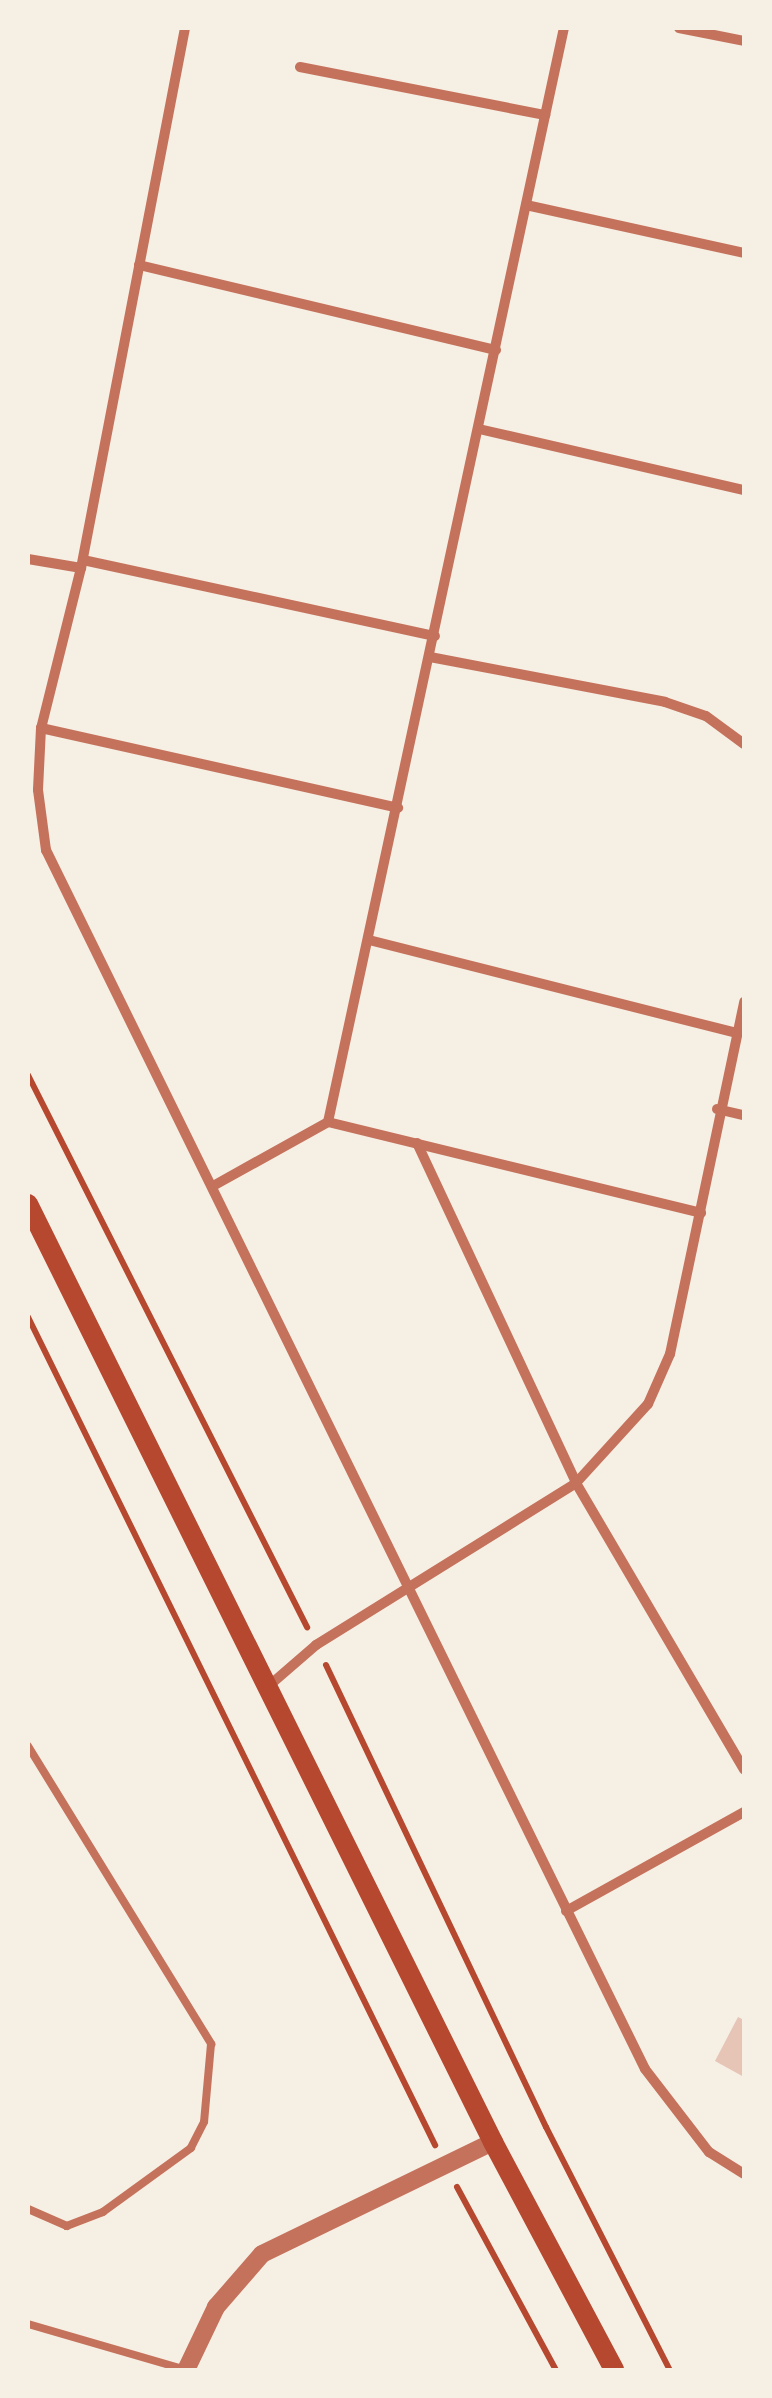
<!DOCTYPE html>
<html>
<head>
<meta charset="utf-8">
<style>
  body { margin:0 }
  #map { position:relative; width:772px; height:2398px; overflow:hidden; background:#f6efe4; font-family:Montserrat,sans-serif }
  div>[style] { position:absolute }
  [style*='--x'] { left:calc(var(--x)*1px); top:calc(var(--y)*1px); width:calc(var(--w)*1px); rotate:calc(var(--a)*1deg) }
  .building>* { inset:0; background:#e6c5b7 }
  .path>* { height:6px; margin:-3px; padding:0 3px; transform-origin:3px; border-radius:3px; background:#b5482f }
  .service>* { height:8px; margin:-4px; padding:0 4px; transform-origin:4px; border-radius:4px; background:#c5725c }
  .minor>* { height:10px; margin:-5px; padding:0 5px; transform-origin:5px; border-radius:5px; background:#c5725c }
  .tertiary>* { height:18px; margin:-9px; padding:0 9px; transform-origin:9px; border-radius:9px; background:#c5725c }
  .secondary>* { height:20px; margin:-10px; padding:0 10px; transform-origin:10px; border-radius:10px; background:#b5482f }
  span { translate:-50% -50%; white-space:nowrap; text-align:center; line-height:1.15; -webkit-text-stroke:10px #f6efe4; paint-order:stroke }
  .frame { position:absolute; inset:0; border:30px solid #f6efe4; pointer-events:none }
</style>
</head>
<body>
<div id="map">
  <div class="building">
    <i style="clip-path:polygon(738px 2017px,744px 2020px,744px 2077px,715px 2061px)"></i>
  </div>
  <div class="path">
    <i style="--x:28;--y:1075;--w:619;--a:63.19"></i>
    <i style="--x:28;--y:1317;--w:923;--a:63.82"></i>
    <i style="--x:326;--y:1665;--w:512;--a:64.54"></i>
    <i style="--x:546;--y:2127;--w:273;--a:63"></i>
    <i style="--x:457;--y:2187;--w:208;--a:61.6"></i>
  </div>
  <div class="service">
    <i style="--x:28;--y:1746;--w:350;--a:58.4"></i>
    <i style="--x:211;--y:2044;--w:78;--a:95.1"></i>
    <i style="--x:204;--y:2122;--w:29;--a:117"></i>
    <i style="--x:191;--y:2148;--w:109;--a:144"></i>
    <i style="--x:103;--y:2212;--w:39;--a:159"></i>
    <i style="--x:67;--y:2226;--w:43;--a:-156.4"></i>
    <i style="--x:28;--y:2324;--w:165;--a:16.2"></i>
  </div>
  <div class="minor">
    <i style="--x:185;--y:28;--w:550;--a:100.9"></i>
    <i style="--x:81;--y:568;--w:165;--a:104"></i>
    <i style="--x:41;--y:728;--w:62;--a:92.8"></i>
    <i style="--x:38;--y:790;--w:61;--a:82.4"></i>
    <i style="--x:46;--y:850;--w:1358;--a:63.83"></i>
    <i style="--x:645;--y:2069;--w:105;--a:52.4"></i>
    <i style="--x:709;--y:2152;--w:41;--a:32.2"></i>
    <i style="--x:679;--y:28;--w:66;--a:11.3"></i>
    <i style="--x:300;--y:67;--w:250;--a:11.1"></i>
    <i style="--x:526;--y:205;--w:223;--a:12.4"></i>
    <i style="--x:139;--y:265;--w:367;--a:13.4"></i>
    <i style="--x:479;--y:429;--w:272;--a:13"></i>
    <i style="--x:28;--y:559;--w:54;--a:9.6"></i>
    <i style="--x:83;--y:560;--w:360;--a:12.2"></i>
    <i style="--x:430;--y:657;--w:239;--a:10.8"></i>
    <i style="--x:665;--y:702;--w:43;--a:18.9"></i>
    <i style="--x:706;--y:716;--w:47;--a:36.4"></i>
    <i style="--x:41;--y:728;--w:366;--a:12.6"></i>
    <i style="--x:369;--y:940;--w:380;--a:14.2"></i>
    <i style="--x:717;--y:1109;--w:28;--a:13"></i>
    <i style="--x:328;--y:1122;--w:384;--a:13.7"></i>
    <i style="--x:417;--y:1143;--w:375;--a:64.9"></i>
    <i style="--x:576;--y:1483;--w:332;--a:59.6"></i>
    <i style="--x:213;--y:1186;--w:132;--a:-29.1"></i>
    <i style="--x:328;--y:1122;--w:1119;--a:-77.83"></i>
    <i style="--x:271;--y:1684;--w:60;--a:-40.9"></i>
    <i style="--x:316;--y:1645;--w:306;--a:-31.9"></i>
    <i style="--x:576;--y:1483;--w:107;--a:-47.7"></i>
    <i style="--x:648;--y:1404;--w:55;--a:-66.3"></i>
    <i style="--x:670;--y:1354;--w:360;--a:-78.1"></i>
    <i style="--x:566;--y:1911;--w:204;--a:-29.1"></i>
  </div>
  <div class="tertiary">
    <i style="--x:186;--y:2370;--w:70;--a:-64.5"></i>
    <i style="--x:216;--y:2307;--w:70;--a:-49"></i>
    <i style="--x:262;--y:2254;--w:257;--a:-25.9"></i>
  </div>
  <div class="secondary">
    <i style="--x:28;--y:1204;--w:1047;--a:63.63"></i>
    <i style="--x:493;--y:2142;--w:258;--a:62"></i>
  </div>
  <div class="frame"></div>
</div>
</body>
</html>
